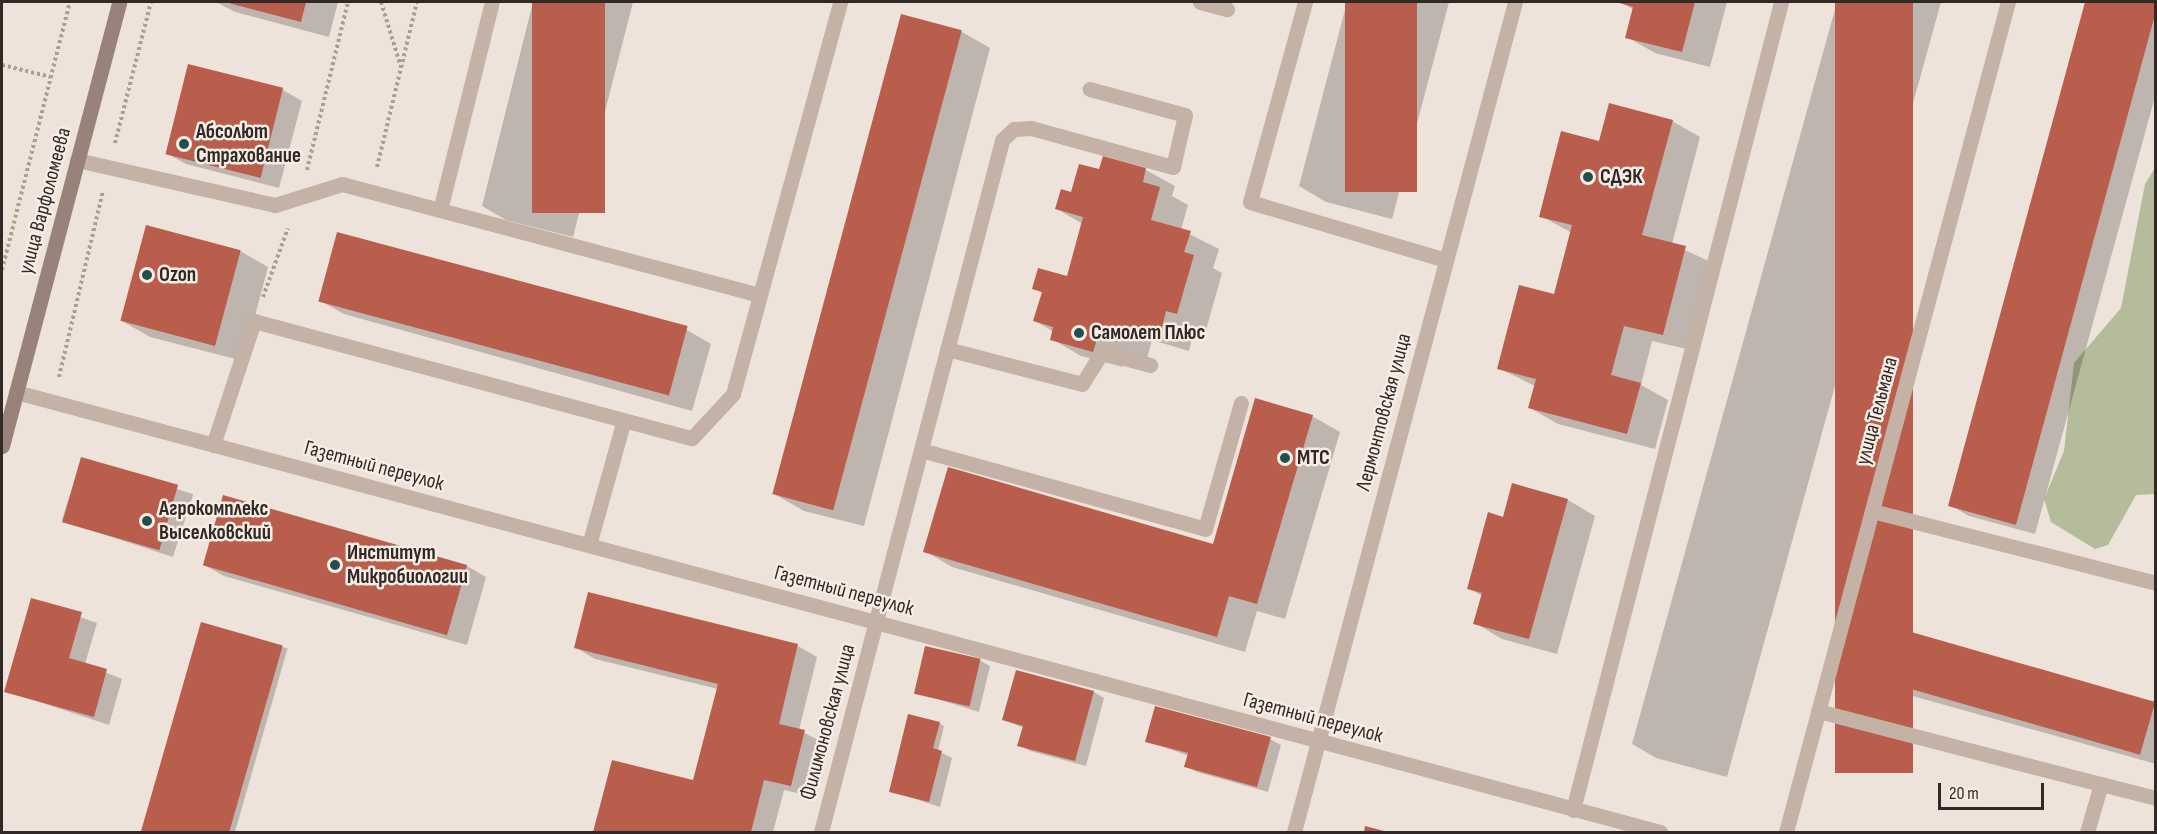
<!DOCTYPE html>
<html>
<head>
<meta charset="utf-8">
<style>
  body { margin:0 }
  #map { position:relative; width:2157px; height:834px; overflow:hidden; background:#eee3da; font-family:"Sofia Sans Condensed",sans-serif }
  div>[style] { position:absolute }
  [style*='--x'] { left:calc(var(--x)*1px); top:calc(var(--y)*1px); width:calc(var(--w)*1px); rotate:calc(var(--a)*1deg) }
  .green>* { inset:0; background:#b4bc9b }
  .shadow>* { inset:0; background:#0003; transform-origin:0 0 }
  .building>* { inset:0; background:#b95e4d; transform-origin:0 0 }
  .path>* { height:4px; margin-top:-2px; transform-origin:0; background:repeating-linear-gradient(90deg,#b19c91 0 3px,transparent 0 6px) }
  .lane>* { height:15px; margin:-7.5px; padding:0 7.5px; transform-origin:7.5px; border-radius:7.5px; background:#c5b2a7 }
  .street>* { height:15px; margin:-7.5px; padding:0 7.5px; transform-origin:7.5px; border-radius:7.5px; background:#c5b2a7 }
  .secondary>* { height:15px; margin:-7.5px; padding:0 7.5px; transform-origin:7.5px; border-radius:7.5px; background:#988279 }
  .dots>* { width:16px; height:16px; translate:-50% -50%; box-sizing:border-box; border:3px solid #f7ede5; border-radius:50% }
  span { translate:-50% -50%; white-space:nowrap; text-align:center; line-height:1.15; -webkit-text-stroke:5px #f7ede5; paint-order:stroke }
  .poi-label { font-size:21px; color:#322927; font-weight:700 }
  .left { translate:0 -50%; text-align:left }
  .street-label { font-size:21px; color:#322927 }
  .frame { position:absolute; inset:0; border:3px solid #322927; pointer-events:none }
  .scale { position:absolute; left:1938px; top:783px; width:106px; height:27px; box-sizing:border-box; border:3px solid #322927; border-top:0; padding-left:8px; font-size:18px; line-height:21px; white-space:nowrap; color:#322927; -webkit-text-stroke:4px #f7ede5; paint-order:stroke }
</style>
</head>
<body>
<div id="map">
  <div class="green">
    <i style="clip-path:polygon(2155px 168px,2155px 494px,2136px 495px,2108px 545px,2095px 549px,2051px 522px,2044px 499px,2064px 451px,2074px 363px,2121px 308px,2145px 184px)"></i>
  </div>
  <div class="shadow">
    <i style="clip-path:polygon(216px 2px,338px 2px,329px 37px,235px 12px)"></i>
    <i style="clip-path:polygon(533px 2px,633px 2px,573px 237px,506px 220px,482px 206px)"></i>
    <i style="clip-path:polygon(1347px 2px,1449px 2px,1392px 219px,1326px 202px,1299px 186px)"></i>
    <i style="clip-path:polygon(1621px 2px,1727px 2px,1710px 67px,1655px 53px,1627px 37px,1634px 10px)"></i>
    <i style="clip-path:polygon(1837px 2px,1941px 2px,1727px 777px,1656px 758px,1632px 744px)"></i>
    <i style="clip-path:polygon(2086px 2px,2156px 2px,2156px 93px,2035px 534px,1969px 516px,1950px 505px)"></i>
    <i style="clip-path:polygon(902px 16px,962px 32px,990px 48px,864px 526px,804px 511px,776px 495px)"></i>
    <i style="clip-path:polygon(189px 65px,283px 90px,302px 101px,279px 188px,186px 164px,166px 153px)"></i>
    <i style="clip-path:polygon(1672px 121px,1700px 137px,1672px 244px,1713px 263px,1691px 350px,1652px 341px,1641px 385px,1668px 400px,1655px 449px,1558px 424px,1530px 408px,1535px 386px,1498px 368px,1555px 296px,1572px 233px,1541px 216px,1600px 142px)"></i>
    <i style="clip-path:polygon(1104px 158px,1146px 170px,1175px 186px,1172px 196px,1188px 205px,1181px 230px,1219px 249px,1213px 268px,1222px 273px,1206px 330px,1195px 327px,1189px 351px,1152px 340px,1147px 358px,1127px 352px,1123px 367px,1081px 356px,1052px 339px,1054px 332px,1035px 321px,1043px 293px,1034px 288px,1068px 278px,1083px 224px,1057px 209px,1101px 171px)"></i>
    <i style="clip-path:polygon(338px 233px,687px 330px,711px 344px,692px 411px,344px 314px,319px 300px)"></i>
    <i style="clip-path:polygon(240px 251px,268px 267px,243px 361px,150px 337px,122px 321px)"></i>
    <i style="clip-path:polygon(1312px 416px,1340px 432px,1285px 619px,1257px 611px,1245px 652px,952px 567px,925px 551px,1214px 546px)"></i>
    <i style="left:82px;top:458px;width:117px;height:66px;rotate:18deg"></i>
    <i style="clip-path:polygon(224px 497px,467px 566px,486px 577px,467px 645px,224px 576px,204px 565px)"></i>
    <i style="clip-path:polygon(1568px 500px,1595px 516px,1557px 654px,1502px 639px,1475px 623px,1482px 596px,1469px 588px,1504px 518px)"></i>
    <i style="clip-path:polygon(589px 593px,798px 646px,817px 657px,799px 730px,824px 743px,810px 796px,784px 790px,773px 832px,594px 832px,613px 762px,694px 782px,718px 689px,595px 659px,575px 647px)"></i>
    <i style="clip-path:polygon(32px 600px,97px 623px,85px 664px,122px 679px,109px 725px,6px 691px)"></i>
    <i style="left:202px;top:624px;width:89px;height:216px;rotate:16deg"></i>
    <i style="clip-path:polygon(979px 660px,990px 666px,979px 712px,915px 692px)"></i>
    <i style="clip-path:polygon(1874px 677px,2156px 701px,2156px 764px,1902px 693px)"></i>
    <i style="clip-path:polygon(1094px 692px,1104px 698px,1086px 766px,1030px 751px,1019px 745px,1024px 728px,1004px 720px)"></i>
    <i style="clip-path:polygon(939px 723px,944px 726px,938px 751px,952px 758px,940px 807px,890px 791px)"></i>
    <i style="clip-path:polygon(1270px 739px,1281px 745px,1268px 792px,1197px 772px,1186px 766px,1189px 756px,1147px 741px)"></i>
  </div>
  <div class="building">
    <i style="clip-path:polygon(225px 2px,306px 2px,301px 22px)"></i>
    <i style="left:532px;top:2px;width:73px;height:211px"></i>
    <i style="left:1345px;top:2px;width:72px;height:190px"></i>
    <i style="clip-path:polygon(1616px 2px,1695px 2px,1682px 52px,1625px 38px,1633px 7px)"></i>
    <i style="left:1835px;top:2px;width:78px;height:771px"></i>
    <i style="clip-path:polygon(2085px 2px,2156px 2px,2156px 11px,2016px 525px,1948px 506px)"></i>
    <i style="left:901px;top:14px;width:63px;height:497px;rotate:15deg"></i>
    <i style="left:188px;top:64px;width:98px;height:93px;rotate:14deg"></i>
    <i style="clip-path:polygon(1609px 103px,1673px 120px,1642px 235px,1686px 246px,1663px 335px,1624px 326px,1611px 375px,1641px 383px,1627px 434px,1528px 408px,1536px 379px,1497px 369px,1519px 285px,1554px 294px,1572px 225px,1539px 217px,1561px 131px,1599px 141px)"></i>
    <i style="clip-path:polygon(1103px 156px,1146px 168px,1143px 182px,1160px 187px,1151px 220px,1191px 231px,1184px 252px,1194px 255px,1177px 314px,1166px 311px,1160px 335px,1123px 325px,1118px 342px,1098px 336px,1093px 352px,1050px 340px,1053px 327px,1033px 321px,1042px 292px,1032px 289px,1038px 268px,1067px 276px,1083px 217px,1055px 209px,1061px 189px,1071px 192px,1079px 164px,1099px 169px)"></i>
    <i style="left:146px;top:225px;width:98px;height:99px;rotate:15deg"></i>
    <i style="left:337px;top:232px;width:363px;height:72px;rotate:15deg"></i>
    <i style="clip-path:polygon(1255px 398px,1313px 415px,1257px 604px,1229px 596px,1217px 637px,923px 552px,948px 467px,1213px 544px)"></i>
    <i style="left:81px;top:457px;width:101px;height:68px;rotate:16deg"></i>
    <i style="clip-path:polygon(1512px 483px,1568px 499px,1529px 639px,1473px 624px,1482px 593px,1467px 589px,1488px 512px,1503px 517px)"></i>
    <i style="left:223px;top:495px;width:254px;height:73px;rotate:16deg"></i>
    <i style="clip-path:polygon(588px 592px,798px 644px,779px 724px,805px 730px,791px 786px,764px 780px,751px 832px,593px 832px,612px 760px,693px 780px,718px 684px,574px 648px)"></i>
    <i style="clip-path:polygon(31px 598px,82px 612px,69px 658px,107px 669px,94px 717px,4px 692px)"></i>
    <i style="left:201px;top:622px;width:85px;height:218px;rotate:16deg"></i>
    <i style="left:1887px;top:625px;width:279px;height:55px;rotate:16deg"></i>
    <i style="left:925px;top:646px;width:57px;height:49px;rotate:13deg"></i>
    <i style="clip-path:polygon(1016px 670px,1094px 691px,1075px 761px,1017px 746px,1023px 726px,1002px 720px)"></i>
    <i style="clip-path:polygon(1155px 706px,1271px 737px,1257px 787px,1184px 767px,1188px 753px,1145px 742px)"></i>
    <i style="clip-path:polygon(908px 714px,940px 722px,933px 748px,942px 751px,929px 802px,889px 792px)"></i>
    <i style="clip-path:polygon(1365px 826px,1388px 832px,1364px 832px)"></i>
  </div>
  <div class="path">
    <i style="--x:381;--y:2;--w:68;--a:72.9"></i>
    <i style="--x:2;--y:65;--w:50;--a:13.8"></i>
    <i style="--x:115;--y:143;--w:146;--a:-75.7"></i>
    <i style="--x:377;--y:167;--w:170;--a:-76.4"></i>
    <i style="--x:307;--y:170;--w:173;--a:-76.3"></i>
    <i style="--x:2;--y:270;--w:276;--a:-75.8"></i>
    <i style="--x:263;--y:297;--w:73;--a:-70.1"></i>
    <i style="--x:59;--y:377;--w:191;--a:-76.7"></i>
  </div>
  <div class="lane">
    <i style="--x:1200;--y:2;--w:28;--a:15"></i>
    <i style="--x:1305;--y:2;--w:207;--a:105.4"></i>
    <i style="--x:1250;--y:202;--w:204;--a:16.5"></i>
    <i style="--x:77;--y:160;--w:203;--a:12.8"></i>
    <i style="--x:275;--y:205;--w:70;--a:-17.4"></i>
    <i style="--x:342;--y:184;--w:432;--a:14.9"></i>
    <i style="--x:440;--y:210;--w:214;--a:-76"></i>
    <i style="--x:947;--y:349;--w:139;--a:14.5"></i>
    <i style="--x:1082;--y:384;--w:38;--a:-58"></i>
    <i style="--x:1102;--y:352;--w:50;--a:15.2"></i>
    <i style="--x:213;--y:445;--w:131;--a:-71.7"></i>
    <i style="--x:254;--y:321;--w:453;--a:15"></i>
    <i style="--x:692;--y:438;--w:60;--a:-47"></i>
    <i style="--x:733;--y:394;--w:406;--a:-74.7"></i>
    <i style="--x:921;--y:450;--w:295;--a:15.5"></i>
    <i style="--x:1205;--y:529;--w:131;--a:-74.1"></i>
    <i style="--x:1872;--y:511;--w:293;--a:14.2"></i>
    <i style="--x:589;--y:545;--w:127;--a:-74.4"></i>
    <i style="--x:876;--y:621;--w:497;--a:-75.3"></i>
    <i style="--x:1002;--y:140;--w:16;--a:-43"></i>
    <i style="--x:1014;--y:129;--w:17;--a:-3"></i>
    <i style="--x:1031;--y:128;--w:147;--a:15.4"></i>
    <i style="--x:1173;--y:167;--w:53;--a:-77"></i>
    <i style="--x:1185;--y:115;--w:99;--a:-164.8"></i>
    <i style="--x:1818;--y:711;--w:292;--a:14.5"></i>
    <i style="--x:1573;--y:810;--w:834;--a:-75.56"></i>
    <i style="--x:2087;--y:832;--w:50;--a:-73.7"></i>
    <i style="--x:2101;--y:784;--w:57;--a:14.3"></i>
  </div>
  <div class="street">
    <i style="--x:16;--y:392;--w:1702;--a:14.98"></i>
    <i style="--x:821;--y:832;--w:218;--a:-75.4"></i>
    <i style="--x:1294;--y:832;--w:859;--a:-75.09"></i>
    <i style="--x:1786;--y:832;--w:859;--a:-75.03"></i>
  </div>
  <div class="secondary">
    <i style="--x:2;--y:446;--w:459;--a:-75.2"></i>
  </div>
  <div class="dots">
    <i style="left:184px;top:144px;background:#214f4e"></i>
    <i style="left:1588px;top:177px;background:#214f4e"></i>
    <i style="left:147px;top:275px;background:#214f4e"></i>
    <i style="left:1079px;top:333px;background:#214f4e"></i>
    <i style="left:1285px;top:458px;background:#214f4e"></i>
    <i style="left:147px;top:521px;background:#214f4e"></i>
    <i style="left:335px;top:565px;background:#214f4e"></i>
  </div>
  <div class="poi-label">
    <span class="left" style="left:196px;top:144px">Абсолют<br>Страхование</span>
    <span class="left" style="left:1600px;top:177px">СДЭК</span>
    <span class="left" style="left:159px;top:275px">Ozon</span>
    <span class="left" style="left:1091px;top:333px">Самолет Плюс</span>
    <span class="left" style="left:1297px;top:458px">МТС</span>
    <span class="left" style="left:159px;top:521px">Агрокомплекс<br>Выселковский</span>
    <span class="left" style="left:347px;top:565px">Институт<br>Микробиологии</span>
  </div>
  <div class="street-label">
    <span style="left:45px;top:201px;rotate:-75deg">улица Варфоломеева</span>
    <span style="left:1877px;top:411px;rotate:-75deg">улица Тельмана</span>
    <span style="left:1384px;top:412px;rotate:-75deg">Лермонтовская улица</span>
    <span style="left:374px;top:466px;rotate:15deg">Газетный переулок</span>
    <span style="left:844px;top:591px;rotate:15deg">Газетный переулок</span>
    <span style="left:1313px;top:718px;rotate:15deg">Газетный переулок</span>
    <span style="left:828px;top:722px;rotate:-75deg">Филимоновская улица</span>
  </div>
  <div class="frame"></div>
  <div class="scale">20 m</div>
</div>
</body>
</html>
